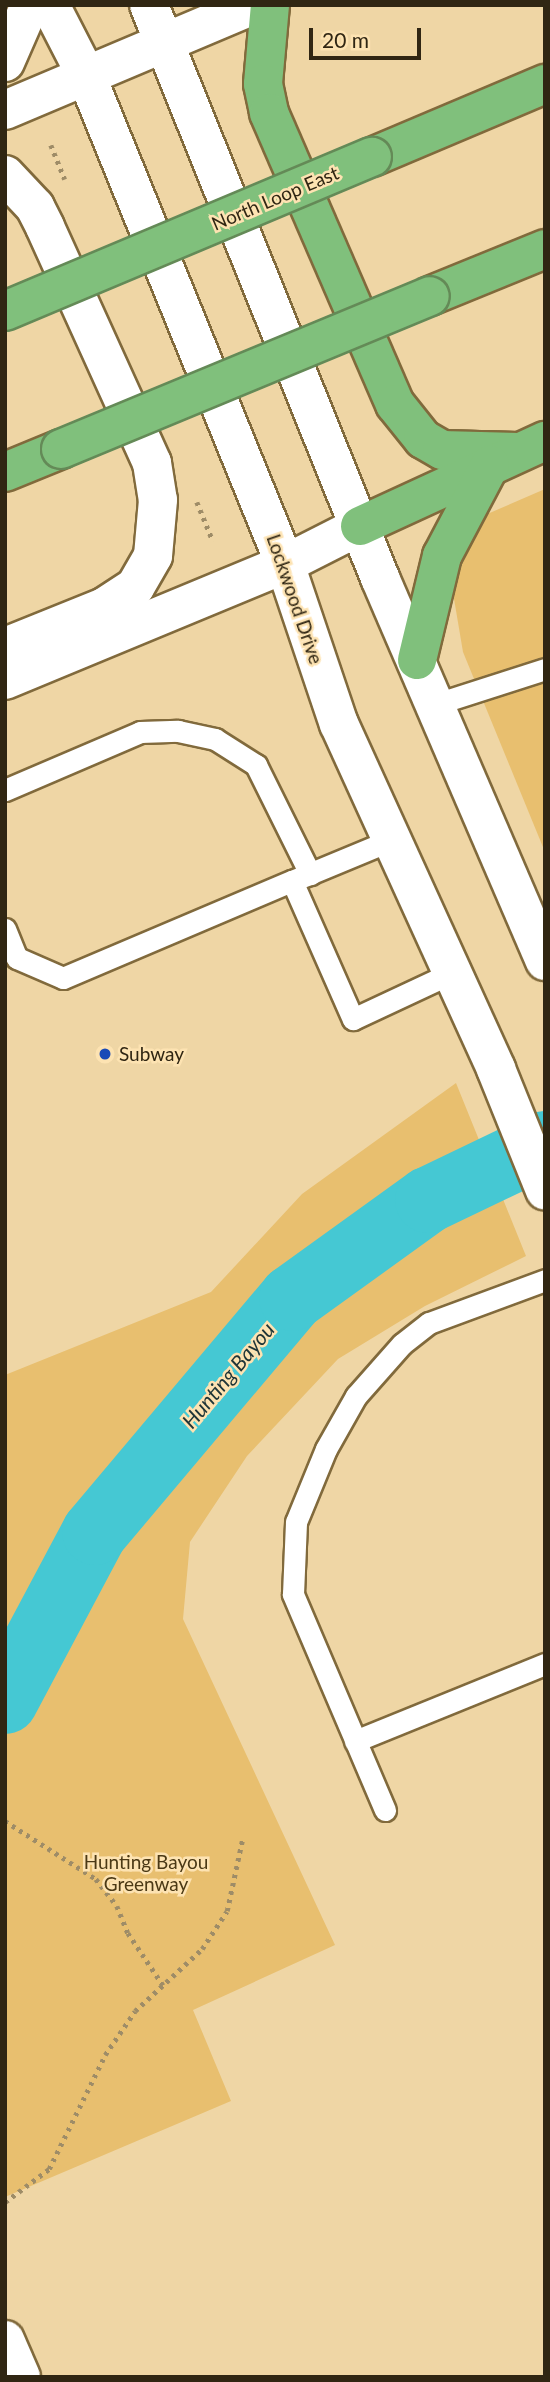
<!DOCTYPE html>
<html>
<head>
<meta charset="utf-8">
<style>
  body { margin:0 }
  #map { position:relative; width:550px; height:2382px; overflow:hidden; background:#efd6a5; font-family:Lato,sans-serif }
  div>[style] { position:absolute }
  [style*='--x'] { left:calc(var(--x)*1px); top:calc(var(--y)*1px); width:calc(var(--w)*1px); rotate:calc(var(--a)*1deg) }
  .green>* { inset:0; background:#e8bf6f }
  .river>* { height:66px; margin:-33px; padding:0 33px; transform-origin:33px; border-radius:33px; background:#45c8d3 }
  .path>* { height:4.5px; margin-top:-2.25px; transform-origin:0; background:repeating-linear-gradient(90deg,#9e8c67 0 3.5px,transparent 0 8.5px) }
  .roads { filter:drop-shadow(2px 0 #816a3c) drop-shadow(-2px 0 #816a3c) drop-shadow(0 2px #816a3c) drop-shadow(0 -2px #816a3c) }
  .service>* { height:21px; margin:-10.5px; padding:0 10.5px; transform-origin:10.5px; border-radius:10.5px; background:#fff }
  .minor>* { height:38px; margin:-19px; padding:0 19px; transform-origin:19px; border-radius:19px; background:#fff }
  .secondary>* { height:38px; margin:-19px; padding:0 19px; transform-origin:19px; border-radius:19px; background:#fff }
  .motorway>* { height:38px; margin:-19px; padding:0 19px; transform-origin:19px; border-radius:19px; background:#80c07c }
  .bridges { filter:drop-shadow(2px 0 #648a57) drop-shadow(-2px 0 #648a57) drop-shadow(0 2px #648a57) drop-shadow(0 -2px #648a57) }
  .motorway-bridge>* { height:38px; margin:-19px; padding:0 19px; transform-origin:19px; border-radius:19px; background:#80c07c }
  .dots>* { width:19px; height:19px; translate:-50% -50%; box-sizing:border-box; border:4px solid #fde3b2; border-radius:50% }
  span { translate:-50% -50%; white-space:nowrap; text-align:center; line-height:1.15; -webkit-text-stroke:5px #fde3b2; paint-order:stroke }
  .street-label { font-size:19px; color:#302613 }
  .poi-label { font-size:19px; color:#302613 }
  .left { translate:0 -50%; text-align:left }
  .park-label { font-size:19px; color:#4b3915 }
  .water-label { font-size:21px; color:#203638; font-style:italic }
  .frame { position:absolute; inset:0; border:7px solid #302613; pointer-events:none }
  .scale { position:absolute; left:309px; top:28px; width:112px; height:32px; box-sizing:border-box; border:4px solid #302613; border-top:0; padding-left:9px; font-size:21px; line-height:24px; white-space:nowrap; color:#302613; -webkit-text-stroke:5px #fde3b2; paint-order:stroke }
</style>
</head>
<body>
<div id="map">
  <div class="green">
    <i style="clip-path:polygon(545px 489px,545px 852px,463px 652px,451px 581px,485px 515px)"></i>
    <i style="clip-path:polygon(456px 1083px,526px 1256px,425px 1306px,338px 1359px,247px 1456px,190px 1542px,183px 1619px,335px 1945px,193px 2010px,231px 2101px,5px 2197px,5px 1375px,211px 1292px,302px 1194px)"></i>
  </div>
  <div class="river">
    <i style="--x:5;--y:1701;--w:191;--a:-62"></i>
    <i style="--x:95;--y:1532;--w:306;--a:-49.9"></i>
    <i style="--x:292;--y:1298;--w:168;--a:-35.8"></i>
    <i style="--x:428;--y:1200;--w:130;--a:-25.6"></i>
  </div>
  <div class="path">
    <i style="--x:51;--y:145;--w:37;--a:68"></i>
    <i style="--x:197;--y:502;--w:42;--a:67.7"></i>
    <i style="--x:5;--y:1821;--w:108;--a:32.5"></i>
    <i style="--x:96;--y:1879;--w:34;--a:52"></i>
    <i style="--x:117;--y:1906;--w:29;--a:68"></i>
    <i style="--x:128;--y:1933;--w:63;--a:56.1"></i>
    <i style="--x:5;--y:2202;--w:55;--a:-36.9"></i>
    <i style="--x:49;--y:2169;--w:127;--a:-63.8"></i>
    <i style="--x:105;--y:2055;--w:53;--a:-55.7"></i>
    <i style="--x:135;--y:2011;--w:91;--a:-42.8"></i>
    <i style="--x:202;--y:1949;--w:45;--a:-56.7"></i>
    <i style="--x:227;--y:1911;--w:72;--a:-77.9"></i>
  </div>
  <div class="roads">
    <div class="service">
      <i style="--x:436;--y:704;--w:114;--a:-17.8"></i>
      <i style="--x:5;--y:790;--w:147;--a:-23.2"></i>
      <i style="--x:140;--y:732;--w:38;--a:-2"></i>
      <i style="--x:178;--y:731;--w:38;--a:12"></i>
      <i style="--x:215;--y:739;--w:49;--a:32.4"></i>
      <i style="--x:256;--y:765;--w:122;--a:63.6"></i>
      <i style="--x:391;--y:840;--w:107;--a:157.5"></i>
      <i style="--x:292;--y:881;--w:151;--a:66.2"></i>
      <i style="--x:353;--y:1019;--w:108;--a:-25.1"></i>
      <i style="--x:5;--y:929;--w:31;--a:68"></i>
      <i style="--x:17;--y:958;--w:50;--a:23.5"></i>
      <i style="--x:63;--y:978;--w:249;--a:-23"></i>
      <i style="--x:355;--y:1741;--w:205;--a:-22.1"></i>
      <i style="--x:385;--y:1810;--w:235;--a:-113.1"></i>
      <i style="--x:293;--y:1594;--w:72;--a:-87.6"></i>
      <i style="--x:296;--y:1522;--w:79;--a:-67.7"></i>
      <i style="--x:326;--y:1449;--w:61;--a:-60.5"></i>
      <i style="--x:356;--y:1396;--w:69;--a:-48.5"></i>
      <i style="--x:402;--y:1344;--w:34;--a:-38"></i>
      <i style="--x:429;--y:1323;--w:124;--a:-20.3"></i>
    </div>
    <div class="minor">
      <i style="--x:5;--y:2340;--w:40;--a:66.6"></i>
    </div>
    <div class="secondary">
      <i style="--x:50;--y:5;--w:79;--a:62.8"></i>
      <i style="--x:86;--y:75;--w:528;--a:67.86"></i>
      <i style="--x:285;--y:564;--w:169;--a:71.4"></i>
      <i style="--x:339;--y:724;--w:379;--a:65.5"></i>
      <i style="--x:496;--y:1069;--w:131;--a:68"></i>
      <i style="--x:149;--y:5;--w:618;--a:68.04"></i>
      <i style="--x:380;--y:578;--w:417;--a:66.7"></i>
      <i style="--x:5;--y:62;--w:62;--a:-66.3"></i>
      <i style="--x:5;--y:110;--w:270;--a:-22.9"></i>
      <i style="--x:5;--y:175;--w:44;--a:46.8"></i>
      <i style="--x:35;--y:207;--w:22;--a:63"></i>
      <i style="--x:45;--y:227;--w:259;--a:65.6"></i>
      <i style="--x:152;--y:463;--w:37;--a:81"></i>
      <i style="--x:158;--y:500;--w:56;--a:95.1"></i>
      <i style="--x:153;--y:556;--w:36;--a:120"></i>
      <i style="--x:135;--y:587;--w:37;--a:147"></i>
      <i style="--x:104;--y:607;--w:107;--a:158"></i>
      <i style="--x:5;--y:680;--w:303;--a:-22.5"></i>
      <i style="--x:285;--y:564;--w:84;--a:-26.9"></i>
    </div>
    <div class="motorway">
      <i style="--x:270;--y:5;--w:79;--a:95.1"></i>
      <i style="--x:263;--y:84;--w:30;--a:78"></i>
      <i style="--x:269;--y:113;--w:317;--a:66.6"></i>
      <i style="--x:395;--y:404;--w:45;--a:51.3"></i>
      <i style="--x:423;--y:439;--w:22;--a:30"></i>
      <i style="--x:442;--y:450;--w:76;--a:1.5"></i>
      <i style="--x:372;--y:157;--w:188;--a:-22.9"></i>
      <i style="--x:430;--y:296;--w:124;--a:-22.2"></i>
      <i style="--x:5;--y:472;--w:61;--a:-22.3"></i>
      <i style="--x:360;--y:526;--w:204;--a:-24.7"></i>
      <i style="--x:417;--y:660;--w:107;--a:-76.5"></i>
      <i style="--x:442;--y:556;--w:103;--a:-62.2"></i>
    </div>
  </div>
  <div class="bridges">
    <div class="motorway-bridge">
      <i style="--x:5;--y:311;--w:398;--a:-22.8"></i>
      <i style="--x:61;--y:449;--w:399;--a:-22.5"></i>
    </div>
  </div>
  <div class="dots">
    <i style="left:105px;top:1054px;background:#194ab7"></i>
  </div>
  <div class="street-label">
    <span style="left:275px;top:198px;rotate:-23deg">North Loop East</span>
    <span style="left:295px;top:599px;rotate:71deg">Lockwood Drive</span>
  </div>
  <div class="poi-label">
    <span class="left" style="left:119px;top:1054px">Subway</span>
  </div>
  <div class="park-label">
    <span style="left:146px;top:1873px">Hunting Bayou<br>Greenway</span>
  </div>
  <div class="water-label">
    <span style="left:228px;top:1375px;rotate:-50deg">Hunting Bayou</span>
  </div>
  <div class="frame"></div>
  <div class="scale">20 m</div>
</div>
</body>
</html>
